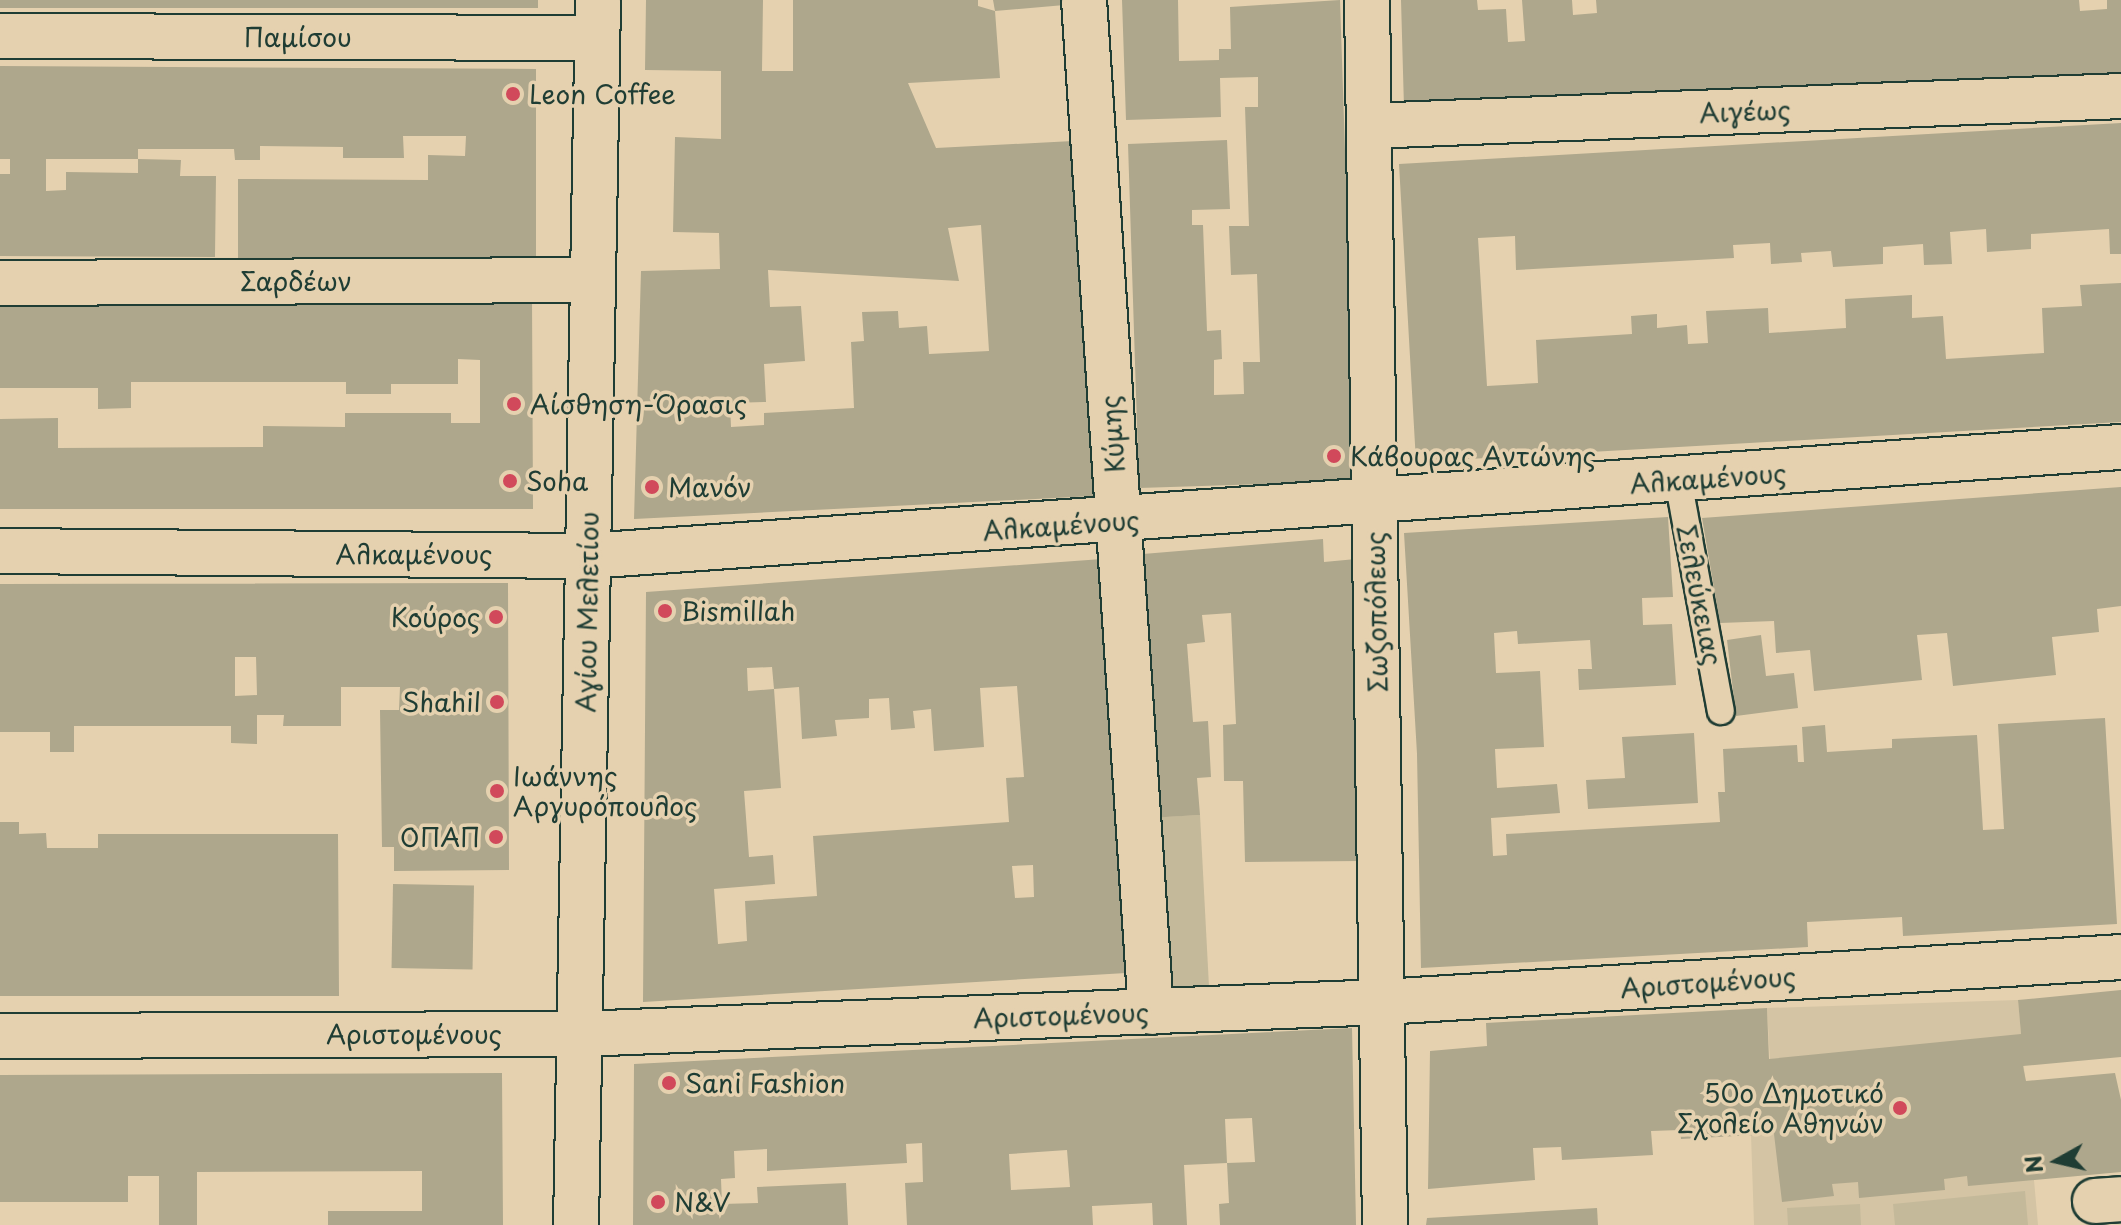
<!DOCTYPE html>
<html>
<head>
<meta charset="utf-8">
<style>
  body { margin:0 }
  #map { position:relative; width:2121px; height:1225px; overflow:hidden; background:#e5d1af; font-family:"Playpen Sans",sans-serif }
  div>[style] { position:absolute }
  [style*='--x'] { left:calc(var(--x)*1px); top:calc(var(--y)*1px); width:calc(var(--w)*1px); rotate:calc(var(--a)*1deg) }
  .built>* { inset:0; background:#d4c4a4 }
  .green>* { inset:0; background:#c4b99a; transform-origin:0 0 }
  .building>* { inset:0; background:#aea78c; transform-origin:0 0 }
  .roads { filter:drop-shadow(2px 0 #1f3d34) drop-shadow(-2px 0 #1f3d34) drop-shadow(0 2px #1f3d34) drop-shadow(0 -2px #1f3d34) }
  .lane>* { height:26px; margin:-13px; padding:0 13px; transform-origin:13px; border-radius:13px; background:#e5d1af }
  .street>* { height:44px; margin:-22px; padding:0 22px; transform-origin:22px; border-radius:22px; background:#e5d1af }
  .secondary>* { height:44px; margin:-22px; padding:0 22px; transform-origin:22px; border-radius:22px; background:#e5d1af }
  .dots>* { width:22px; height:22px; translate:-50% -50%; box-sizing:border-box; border:4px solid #e5d1af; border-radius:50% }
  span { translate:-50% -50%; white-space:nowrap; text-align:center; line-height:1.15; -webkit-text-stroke:7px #e5d1af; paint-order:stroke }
  .street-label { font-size:26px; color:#1f3d34 }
  .poi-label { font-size:26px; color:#1f3d34 }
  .left { translate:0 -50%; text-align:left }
  .right { translate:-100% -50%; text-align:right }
  .north { position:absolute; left:2017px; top:1121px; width:80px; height:80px; -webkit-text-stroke:6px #e5d1af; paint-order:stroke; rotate:262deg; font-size:22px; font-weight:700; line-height:32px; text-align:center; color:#1f3d34 }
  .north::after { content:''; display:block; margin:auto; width:28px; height:36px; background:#1f3d34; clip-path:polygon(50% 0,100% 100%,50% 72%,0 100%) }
</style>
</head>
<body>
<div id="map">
  <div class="built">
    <i style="clip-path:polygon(2018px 1000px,2038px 1225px,1754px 1225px,1751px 1135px,1774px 1133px,1767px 1008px)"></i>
  </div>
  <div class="green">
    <i style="left:1200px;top:815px;width:179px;height:52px;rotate:87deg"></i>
    <i style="clip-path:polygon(2025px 1191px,2028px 1225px,1895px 1225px,1893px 1204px)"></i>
    <i style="clip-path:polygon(1860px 1204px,1861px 1225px,1788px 1225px,1787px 1208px)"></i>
  </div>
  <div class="building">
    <i style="left:0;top:0;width:538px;height:8px"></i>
    <i style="clip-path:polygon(evenodd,646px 0,763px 0,762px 71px,793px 71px,793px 0,978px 0,978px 6px,995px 11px,1000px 78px,908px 83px,936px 148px,1092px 140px,1094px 496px,634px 519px,641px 271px,720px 269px,719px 233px,673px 232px,675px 137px,721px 139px,721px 71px,645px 70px,646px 0,981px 225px,989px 351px,929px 354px,927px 326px,899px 328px,898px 311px,862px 312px,864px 341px,851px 342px,854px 408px,764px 413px,764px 425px,731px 427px,730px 403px,766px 402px,764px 364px,805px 361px,801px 306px,770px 307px,768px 270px,959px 281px,948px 228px,981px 225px)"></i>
    <i style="clip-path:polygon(993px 0,1076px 0,1076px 4px,995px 11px)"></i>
    <i style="clip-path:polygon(1122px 0,1178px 0,1179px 61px,1219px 60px,1219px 49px,1231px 49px,1230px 7px,1340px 0,1356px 481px,1139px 488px,1128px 144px,1227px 140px,1230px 209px,1192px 210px,1192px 225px,1203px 225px,1207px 331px,1221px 330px,1222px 359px,1214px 360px,1214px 395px,1244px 394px,1243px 362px,1260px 362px,1257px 274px,1231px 275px,1229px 226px,1249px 226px,1245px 107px,1258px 107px,1258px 77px,1220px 78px,1221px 117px,1126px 120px)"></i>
    <i style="clip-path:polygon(1401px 0,1477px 0,1478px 10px,1506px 9px,1508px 42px,1525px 41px,1522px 0,1572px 0,1573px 15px,1597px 13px,1596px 0,2079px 0,2080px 11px,2107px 9px,2107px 0,2121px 0,2121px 73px,1404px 108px)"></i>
    <i style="clip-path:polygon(0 66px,536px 69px,536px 260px,238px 258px,238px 179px,428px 180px,428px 155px,465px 156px,466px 136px,403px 136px,404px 158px,343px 158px,343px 147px,260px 146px,260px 160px,235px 160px,234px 149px,138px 149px,138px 159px,46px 159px,46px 191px,66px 190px,66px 172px,138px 173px,138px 159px,181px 160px,180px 176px,216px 176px,215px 257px,0 256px,0 174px,10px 174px,10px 159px,0 159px)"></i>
    <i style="clip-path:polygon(2121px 123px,2121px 254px,2110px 254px,2109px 229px,2031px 234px,2031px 249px,1987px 252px,1986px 229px,1950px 232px,1952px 264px,1924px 265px,1923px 244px,1883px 247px,1883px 264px,1833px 267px,1831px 251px,1801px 253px,1802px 262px,1771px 264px,1770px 243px,1733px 245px,1734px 258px,1516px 270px,1515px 236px,1478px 238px,1487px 386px,1538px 383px,1536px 340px,1632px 334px,1631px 316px,1657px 314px,1657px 328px,1687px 325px,1688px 344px,1708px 343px,1706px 311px,1768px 308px,1769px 333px,1846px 328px,1845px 299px,1912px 295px,1912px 318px,1943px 316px,1946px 359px,2044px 353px,2042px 308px,2082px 306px,2080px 285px,2121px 283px,2121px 422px,1416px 462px,1399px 164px)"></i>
    <i style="clip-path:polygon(532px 296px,533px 509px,0 509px,0 419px,58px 418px,58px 448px,263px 447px,263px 426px,345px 427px,345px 413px,451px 413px,451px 423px,480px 423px,480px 360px,458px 359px,458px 384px,391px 384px,391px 394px,346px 394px,346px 382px,131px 382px,131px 408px,98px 409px,98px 388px,0 388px,0 297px)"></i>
    <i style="clip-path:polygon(2121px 487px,2121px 606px,2097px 609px,2099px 632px,2052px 637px,2056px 675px,1953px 686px,1947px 633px,1917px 635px,1922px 680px,1814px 691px,1810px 650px,1776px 653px,1774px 621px,1720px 623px,1702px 518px)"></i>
    <i style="clip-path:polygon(1668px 517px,1673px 597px,1642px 598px,1643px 625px,1672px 624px,1676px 685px,1579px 690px,1578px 669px,1592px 669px,1590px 640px,1518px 644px,1517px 631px,1494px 633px,1496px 673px,1540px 671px,1544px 747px,1495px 749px,1497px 788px,1557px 784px,1560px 813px,1491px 818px,1493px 856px,1507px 855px,1506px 834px,1720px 822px,1718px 792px,1725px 792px,1723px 749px,1797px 745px,1798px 762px,1804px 762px,1802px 727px,1825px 725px,1827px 752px,1892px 748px,1892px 739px,1977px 735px,1983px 830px,2004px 829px,1998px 724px,2105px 718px,2117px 924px,1903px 936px,1902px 917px,1807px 922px,1808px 947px,1421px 968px,1417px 754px,1404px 533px)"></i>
    <i style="clip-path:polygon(1323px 539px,1324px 562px,1356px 559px,1360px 861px,1245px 862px,1243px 781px,1224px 781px,1223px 725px,1236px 724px,1231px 613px,1202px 615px,1205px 642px,1187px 644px,1193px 722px,1208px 721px,1211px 777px,1197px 778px,1200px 815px,1148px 818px,1131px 555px)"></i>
    <i style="clip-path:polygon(evenodd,1102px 559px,1126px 973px,643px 1002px,646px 592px,1102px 559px,772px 667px,774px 689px,799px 687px,802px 739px,837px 736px,835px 720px,869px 718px,869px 699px,889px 698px,891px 730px,915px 728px,913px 711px,931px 709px,934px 751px,984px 747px,980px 688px,1017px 686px,1024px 777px,1006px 778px,1009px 822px,813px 836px,817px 896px,745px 901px,747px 941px,718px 944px,714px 889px,775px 884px,773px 855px,749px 857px,744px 791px,781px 788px,774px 689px,748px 691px,747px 668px,772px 667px,1102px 559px,1033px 865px,1034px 897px,1015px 898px,1012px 866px,1033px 865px)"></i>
    <i style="clip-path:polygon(evenodd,508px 583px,509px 870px,394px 871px,394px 847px,382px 847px,380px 710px,399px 710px,400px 687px,341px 687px,341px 726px,283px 726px,284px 715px,257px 715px,257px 744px,231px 743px,231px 726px,74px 726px,74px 752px,50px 752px,50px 732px,0 732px,0 584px,508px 583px,235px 657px,256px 657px,257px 695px,235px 696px,235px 657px)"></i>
    <i style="clip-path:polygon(1761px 635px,1766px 676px,1794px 673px,1798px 708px,1736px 716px,1727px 640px)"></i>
    <i style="clip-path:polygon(1694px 733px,1698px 803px,1588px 809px,1586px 780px,1625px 778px,1622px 737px)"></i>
    <i style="clip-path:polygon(0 822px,19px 822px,19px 834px,46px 833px,47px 848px,98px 848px,98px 834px,338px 834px,339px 996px,0 996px)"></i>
    <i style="left:393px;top:884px;width:81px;height:84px;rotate:1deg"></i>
    <i style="clip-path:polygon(2121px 990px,2121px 1057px,2023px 1066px,2026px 1081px,2115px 1073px,2121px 1100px,2121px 1172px,1968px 1186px,1967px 1176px,1944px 1179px,1945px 1190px,1859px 1198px,1858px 1182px,1832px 1184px,1834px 1196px,1782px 1202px,1774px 1134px,1681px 1139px,1680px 1130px,1651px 1131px,1653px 1155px,1562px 1160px,1561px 1147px,1533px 1148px,1535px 1180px,1428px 1189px,1430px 1051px,1487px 1046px,1486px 1023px,1767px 1008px,1769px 1059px,2021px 1034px,2018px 1000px)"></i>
    <i style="clip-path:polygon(evenodd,1352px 1028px,1356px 1225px,1220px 1225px,1219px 1204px,1229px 1203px,1227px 1163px,1255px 1162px,1252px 1118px,1225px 1119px,1227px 1163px,1184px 1165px,1187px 1225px,1153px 1225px,1152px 1203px,1092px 1206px,1093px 1225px,907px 1225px,905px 1183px,923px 1182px,922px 1143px,906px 1144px,907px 1163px,767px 1171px,767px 1149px,734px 1151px,735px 1178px,721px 1179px,722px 1204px,758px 1203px,757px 1187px,846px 1183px,848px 1225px,633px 1225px,634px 1064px,1352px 1028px,1067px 1150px,1070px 1187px,1011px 1190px,1009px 1154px,1067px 1150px)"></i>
    <i style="clip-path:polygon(502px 1073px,503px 1225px,328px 1225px,328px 1211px,422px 1211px,422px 1171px,197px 1172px,197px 1225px,159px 1225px,159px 1176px,128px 1176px,128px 1202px,0 1202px,0 1075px)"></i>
    <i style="clip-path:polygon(1597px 1208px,1598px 1225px,1426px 1225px,1427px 1218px)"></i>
  </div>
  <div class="roads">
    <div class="lane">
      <i style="--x:1678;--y:480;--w:235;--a:79.5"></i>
    </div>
    <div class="street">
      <i style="--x:1084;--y:0;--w:1014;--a:86.21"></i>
      <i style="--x:0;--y:36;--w:597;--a:0.19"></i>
      <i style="--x:1369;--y:126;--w:753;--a:-2.28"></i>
      <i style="--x:0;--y:283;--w:593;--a:-0.29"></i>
      <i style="--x:0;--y:551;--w:588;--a:0.49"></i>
      <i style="--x:588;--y:556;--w:1537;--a:-4.07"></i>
      <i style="--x:0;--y:1036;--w:580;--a:-0.2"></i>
      <i style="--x:580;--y:1034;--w:803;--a:-2.28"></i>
      <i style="--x:1382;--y:1002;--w:740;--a:-3.48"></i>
      <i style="--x:2095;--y:1201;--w:26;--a:-4"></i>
    </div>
    <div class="secondary">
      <i style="--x:1367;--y:0;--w:1225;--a:89.16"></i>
      <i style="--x:576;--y:1225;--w:1225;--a:-88.97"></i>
    </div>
  </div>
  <div class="dots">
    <i style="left:513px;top:94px;background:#d1495b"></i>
    <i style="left:514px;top:404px;background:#d1495b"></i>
    <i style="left:1334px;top:456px;background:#d1495b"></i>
    <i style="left:510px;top:481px;background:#d1495b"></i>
    <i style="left:652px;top:487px;background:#d1495b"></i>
    <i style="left:665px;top:611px;background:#d1495b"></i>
    <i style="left:496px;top:617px;background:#d1495b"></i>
    <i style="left:497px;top:702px;background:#d1495b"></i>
    <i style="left:497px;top:791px;background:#d1495b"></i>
    <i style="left:496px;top:837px;background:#d1495b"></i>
    <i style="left:669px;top:1083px;background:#d1495b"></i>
    <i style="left:1900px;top:1108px;background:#d1495b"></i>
    <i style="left:658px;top:1202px;background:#d1495b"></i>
  </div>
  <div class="street-label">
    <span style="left:298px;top:37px">Παμίσου</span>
    <span style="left:1745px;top:111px;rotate:-2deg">Αιγέως</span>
    <span style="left:296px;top:281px">Σαρδέων</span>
    <span style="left:1112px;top:434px;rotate:-94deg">Κύμης</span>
    <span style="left:1708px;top:478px;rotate:-4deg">Αλκαμένους</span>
    <span style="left:1061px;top:525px;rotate:-4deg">Αλκαμένους</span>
    <span style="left:414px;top:554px">Αλκαμένους</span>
    <span style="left:1700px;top:595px;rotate:79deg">Σελεύκειας</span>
    <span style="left:587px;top:612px;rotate:-89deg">Αγίου Μελετίου</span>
    <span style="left:1376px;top:612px;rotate:-91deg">Σωζοπόλεως</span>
    <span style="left:1708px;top:982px;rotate:-4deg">Αριστομένους</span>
    <span style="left:1061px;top:1015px;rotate:-2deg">Αριστομένους</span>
    <span style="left:414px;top:1034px">Αριστομένους</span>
  </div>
  <div class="poi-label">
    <span class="left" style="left:529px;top:94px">Leon Coffee</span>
    <span class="left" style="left:530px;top:404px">Αίσθηση-Όρασις</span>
    <span class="left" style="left:1350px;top:456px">Κάβουρας Αντώνης</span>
    <span class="left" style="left:526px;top:481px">Soha</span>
    <span class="left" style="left:668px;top:487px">Μανόν</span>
    <span class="left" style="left:681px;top:611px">Bismillah</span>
    <span class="right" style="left:480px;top:617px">Κούρος</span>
    <span class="right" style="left:481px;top:702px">Shahil</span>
    <span class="left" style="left:513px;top:791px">Ιωάννης<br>Αργυρόπουλος</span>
    <span class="right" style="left:480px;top:837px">ΟΠΑΠ</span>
    <span class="left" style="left:685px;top:1083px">Sani Fashion</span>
    <span class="right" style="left:1884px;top:1108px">50ο Δημοτικό<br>Σχολείο Αθηνών</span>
    <span class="left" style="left:674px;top:1202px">N&amp;V</span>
  </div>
  <div class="north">N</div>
</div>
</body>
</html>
